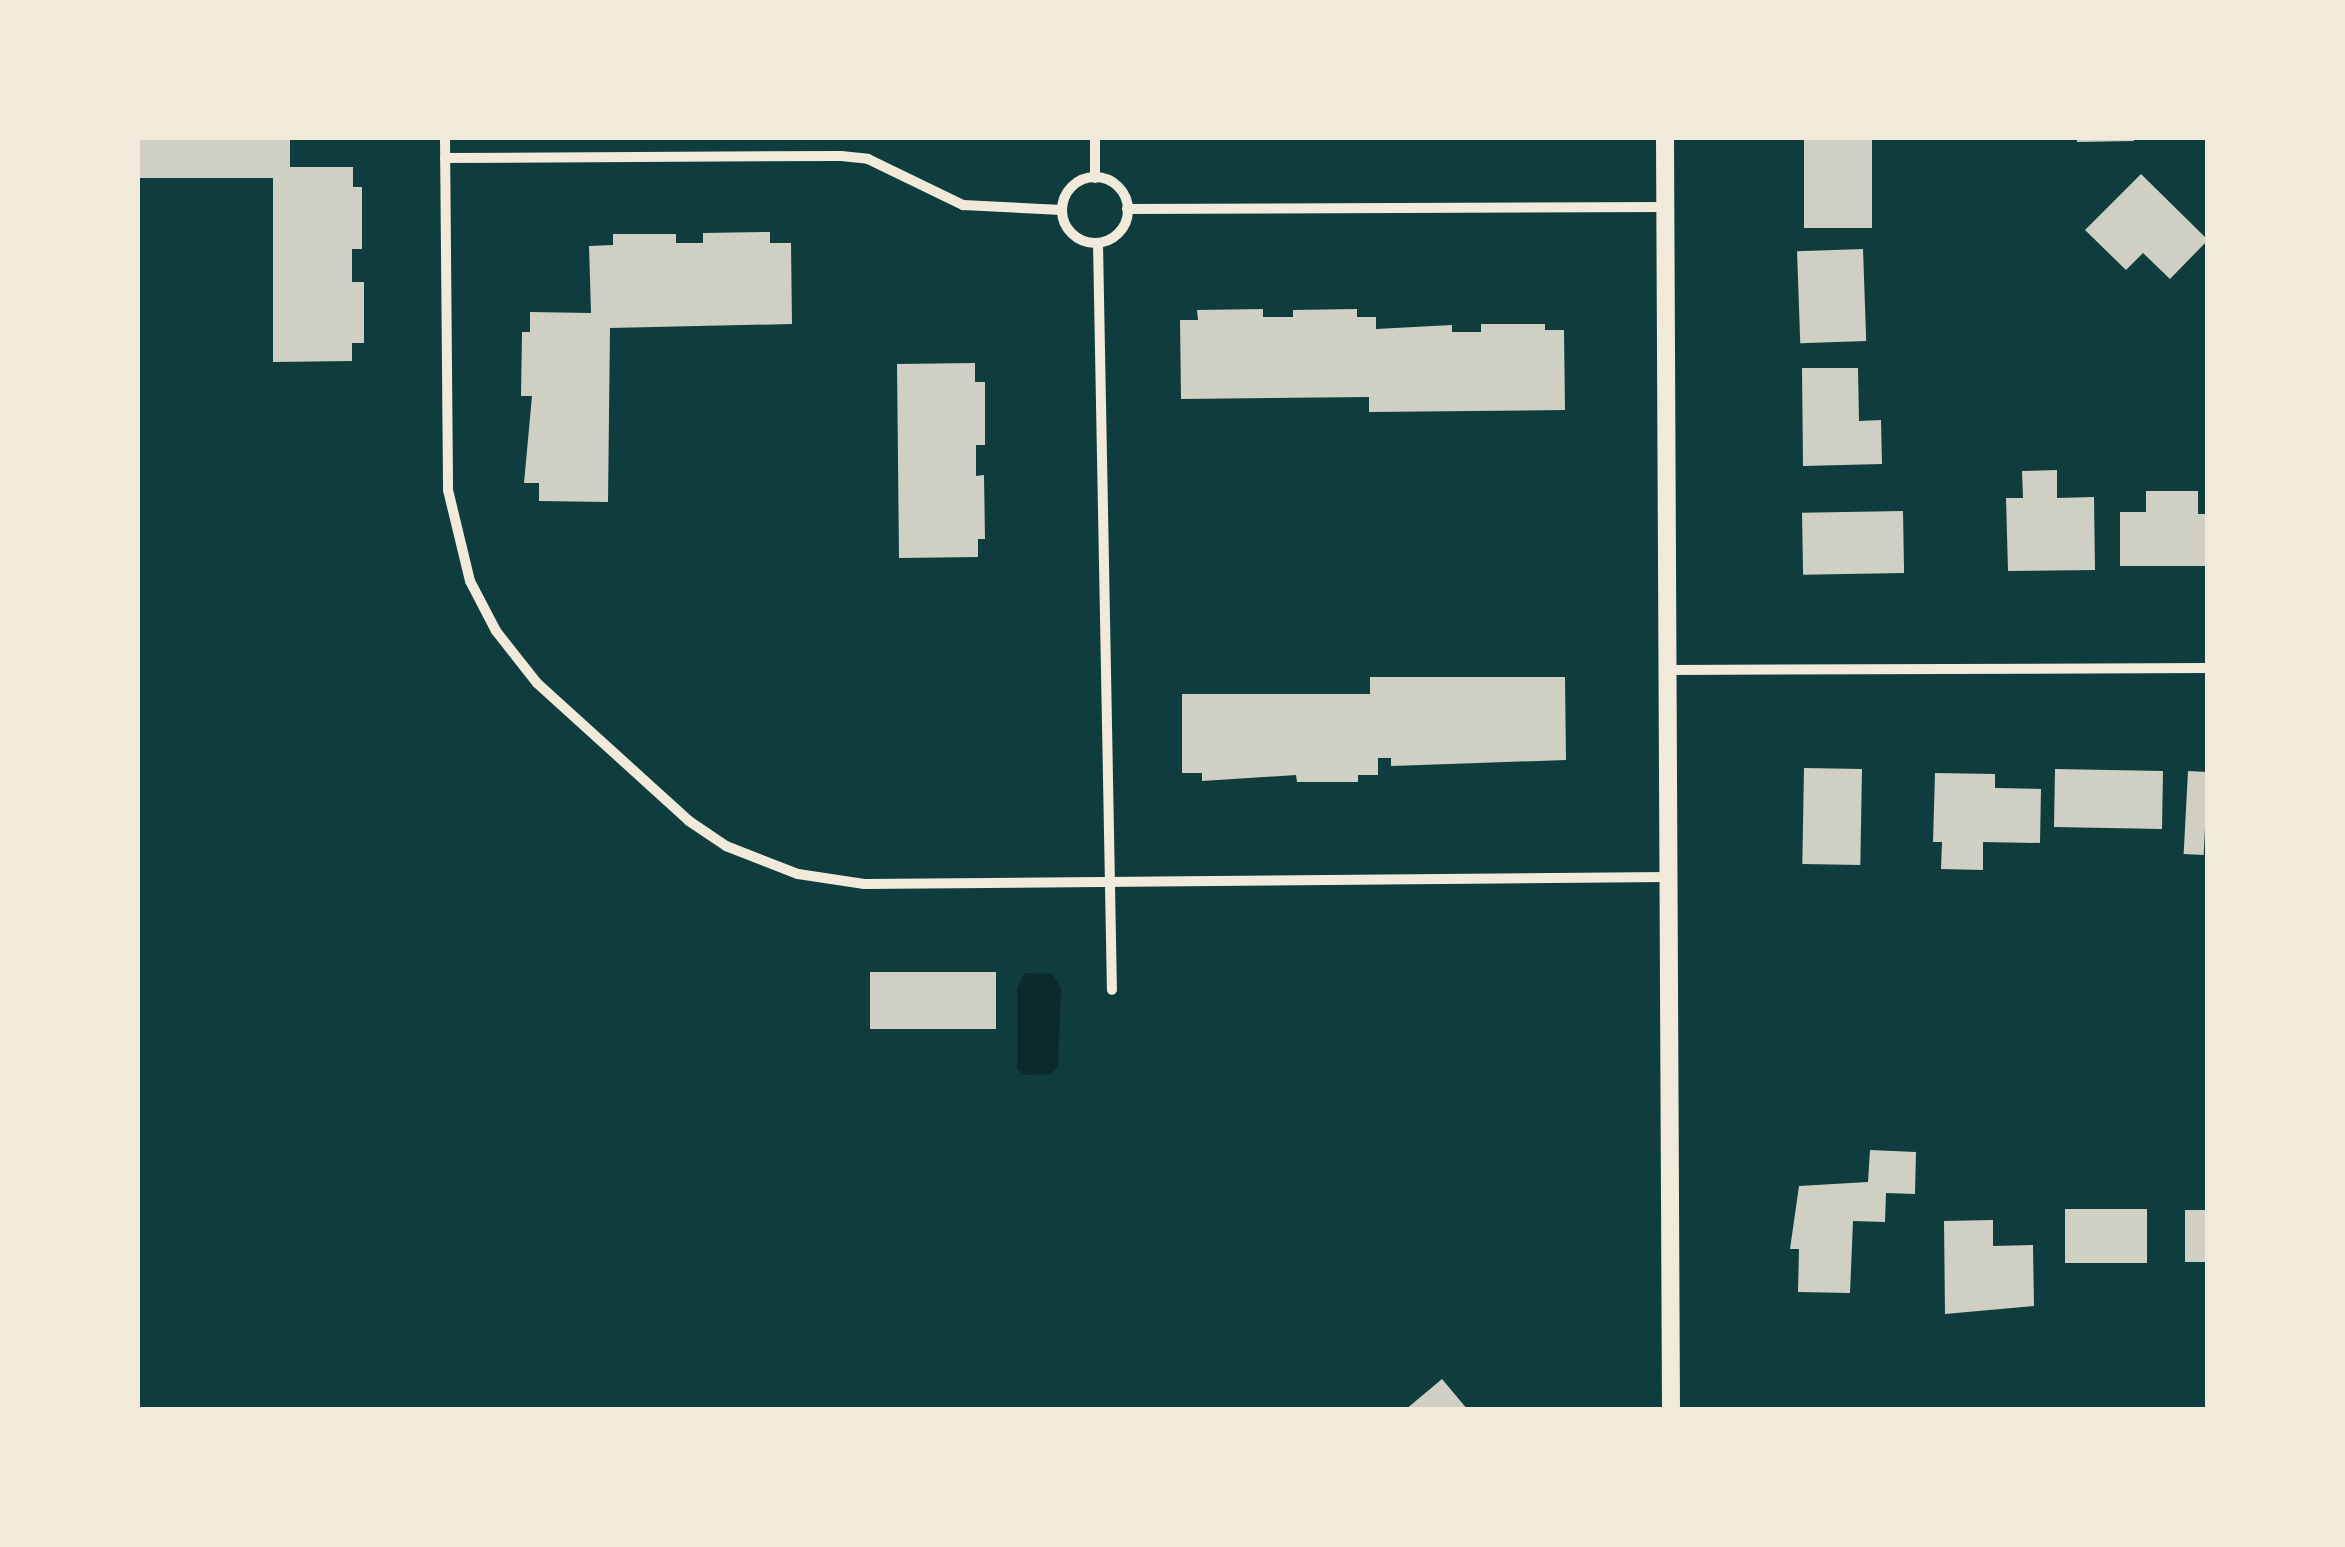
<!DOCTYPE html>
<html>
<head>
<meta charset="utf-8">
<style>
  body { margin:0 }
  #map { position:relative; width:2345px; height:1547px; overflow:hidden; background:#0f3d3e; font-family:Barlow,sans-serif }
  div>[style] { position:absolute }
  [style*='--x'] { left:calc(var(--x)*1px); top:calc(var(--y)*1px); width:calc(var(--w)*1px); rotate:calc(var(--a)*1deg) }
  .water>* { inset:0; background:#0a2a2b }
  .building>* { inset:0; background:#cfcfc3; transform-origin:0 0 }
  .minor>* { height:10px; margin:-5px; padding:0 5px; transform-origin:5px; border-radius:5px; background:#f1e9da }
  .minor>.ring { margin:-5px; padding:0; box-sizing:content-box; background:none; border:10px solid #f1e9da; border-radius:50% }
  .tertiary>* { height:18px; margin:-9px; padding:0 9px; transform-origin:9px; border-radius:9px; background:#f1e9da }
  span { translate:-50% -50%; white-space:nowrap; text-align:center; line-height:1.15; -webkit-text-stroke:10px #f1e9da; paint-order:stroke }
  .frame { position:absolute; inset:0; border:140px solid #f1e9da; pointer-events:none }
</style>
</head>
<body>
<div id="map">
  <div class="water">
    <i style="clip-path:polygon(1024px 973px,1052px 974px,1061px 988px,1058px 1067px,1051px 1074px,1025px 1075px,1017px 1069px,1017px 989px)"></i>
  </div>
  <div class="building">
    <i style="clip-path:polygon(138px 138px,290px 138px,290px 167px,353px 167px,353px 187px,362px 187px,362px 249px,352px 249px,352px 282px,364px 282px,364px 343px,352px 343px,352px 361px,273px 362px,273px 178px,138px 178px)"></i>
    <i style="left:1804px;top:138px;width:68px;height:90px"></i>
    <i style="clip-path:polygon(2077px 138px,2133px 138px,2134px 141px,2077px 142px)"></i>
    <i style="clip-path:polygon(2141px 174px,2208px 240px,2170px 279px,2143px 253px,2126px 270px,2085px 230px)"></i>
    <i style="clip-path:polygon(770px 232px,770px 243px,791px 243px,792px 324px,610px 328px,608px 502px,539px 501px,539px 483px,524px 483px,532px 396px,521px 396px,522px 332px,530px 332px,530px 312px,591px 313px,589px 246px,613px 245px,613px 234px,676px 234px,676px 243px,703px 243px,703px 233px)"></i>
    <i style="left:1863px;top:249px;width:92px;height:66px;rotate:88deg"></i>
    <i style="clip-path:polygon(1263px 309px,1263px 317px,1293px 317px,1293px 310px,1357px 309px,1357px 317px,1376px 317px,1376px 329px,1452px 325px,1452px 332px,1481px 332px,1481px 324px,1545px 324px,1545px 330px,1564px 330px,1565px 410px,1369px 412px,1369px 397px,1181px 399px,1180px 320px,1198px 320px,1197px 310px)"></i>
    <i style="clip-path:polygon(975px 363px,975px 382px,985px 382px,985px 445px,976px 445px,976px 476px,984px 475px,985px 539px,978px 539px,978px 557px,899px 558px,897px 364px)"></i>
    <i style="clip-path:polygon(1802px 368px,1858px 368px,1859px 421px,1881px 420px,1882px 464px,1803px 466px)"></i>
    <i style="clip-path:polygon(2057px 470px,2057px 498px,2094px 497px,2095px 570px,2008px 571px,2006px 498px,2023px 498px,2022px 471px)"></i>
    <i style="clip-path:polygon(2146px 491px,2198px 491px,2198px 514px,2208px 514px,2208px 566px,2120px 566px,2120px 512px,2146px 512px)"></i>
    <i style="left:1903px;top:511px;width:62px;height:101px;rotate:89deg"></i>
    <i style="clip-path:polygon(1370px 677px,1565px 677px,1566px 760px,1391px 766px,1391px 758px,1378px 758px,1378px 775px,1358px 775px,1358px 782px,1297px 782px,1296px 775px,1202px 781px,1202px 773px,1182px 773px,1182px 694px,1370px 694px)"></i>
    <i style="left:1804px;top:768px;width:58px;height:96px;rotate:1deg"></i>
    <i style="left:2163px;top:771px;width:58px;height:108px;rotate:91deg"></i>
    <i style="left:2188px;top:771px;width:20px;height:83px;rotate:3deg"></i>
    <i style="clip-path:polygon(1935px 773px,1995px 774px,1995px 788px,2041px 789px,2040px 843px,1983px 842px,1983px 870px,1941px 869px,1942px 842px,1933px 842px)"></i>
    <i style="left:870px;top:972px;width:126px;height:57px"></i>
    <i style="clip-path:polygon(1870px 1150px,1916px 1152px,1915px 1194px,1886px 1193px,1885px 1222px,1853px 1221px,1850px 1293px,1798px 1292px,1799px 1249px,1790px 1249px,1799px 1186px,1868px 1182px)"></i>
    <i style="left:2065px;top:1209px;width:82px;height:54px"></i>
    <i style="left:2185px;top:1210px;width:23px;height:52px"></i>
    <i style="clip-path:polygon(1993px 1220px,1993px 1246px,2033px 1245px,2034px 1306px,1945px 1314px,1944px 1221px)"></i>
    <i style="clip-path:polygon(1442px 1379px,1468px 1410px,1405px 1410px)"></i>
  </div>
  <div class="minor">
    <i style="--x:445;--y:138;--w:352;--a:89.5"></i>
    <i style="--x:448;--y:490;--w:94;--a:76.4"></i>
    <i style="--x:470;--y:581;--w:56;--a:62.5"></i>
    <i style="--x:496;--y:631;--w:66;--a:51.7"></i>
    <i style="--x:537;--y:683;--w:205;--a:42.2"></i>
    <i style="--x:689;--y:821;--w:45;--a:34"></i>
    <i style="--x:726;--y:846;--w:77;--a:21.3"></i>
    <i style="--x:798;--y:874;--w:67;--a:8.6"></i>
    <i style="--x:864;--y:884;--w:803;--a:-0.5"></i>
    <i style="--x:445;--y:158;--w:396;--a:-0.3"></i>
    <i style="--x:841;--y:156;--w:27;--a:6"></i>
    <i style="--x:868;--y:159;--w:106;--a:25.8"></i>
    <i style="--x:963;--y:205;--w:99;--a:2.9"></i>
    <i class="ring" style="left:1062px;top:177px;width:56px;height:56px"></i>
    <i style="--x:1095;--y:178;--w:40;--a:-90"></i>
    <i style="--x:1127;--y:209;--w:538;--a:-0.21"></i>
    <i style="--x:1098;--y:243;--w:747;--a:88.93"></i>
    <i style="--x:1666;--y:670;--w:542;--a:-0.21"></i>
  </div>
  <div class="tertiary">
    <i style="--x:1665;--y:138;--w:1272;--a:89.73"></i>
  </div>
  <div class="frame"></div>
</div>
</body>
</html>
